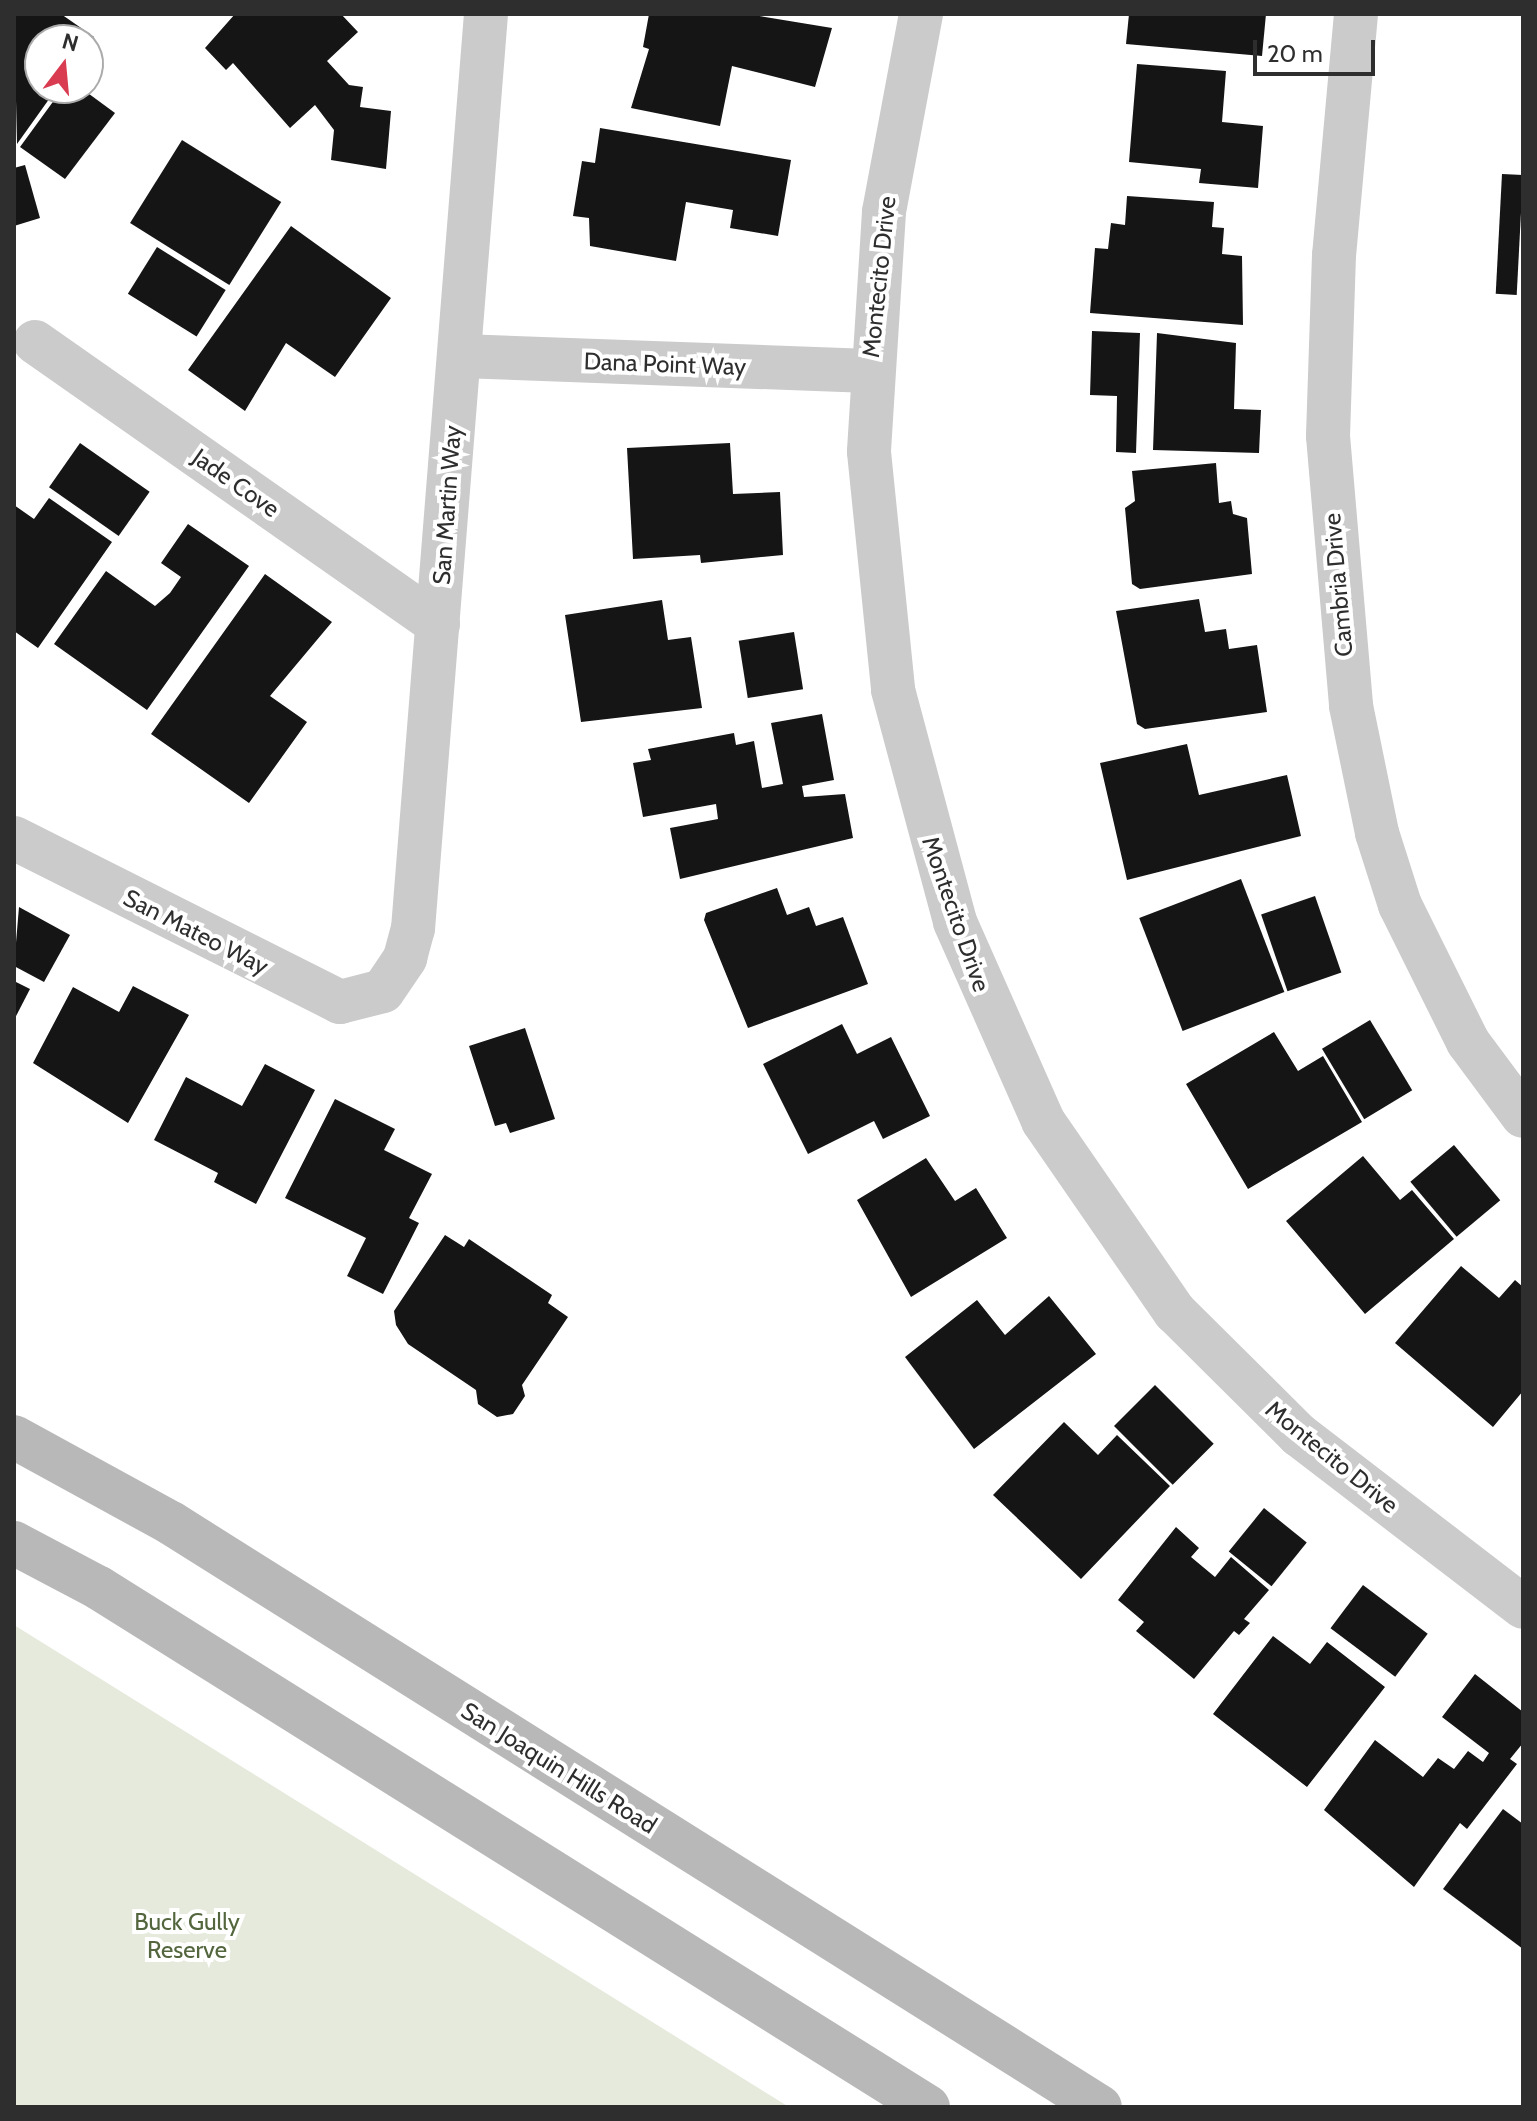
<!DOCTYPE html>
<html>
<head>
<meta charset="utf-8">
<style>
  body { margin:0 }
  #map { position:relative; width:1537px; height:2121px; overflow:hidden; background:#fff; font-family:Cabin,sans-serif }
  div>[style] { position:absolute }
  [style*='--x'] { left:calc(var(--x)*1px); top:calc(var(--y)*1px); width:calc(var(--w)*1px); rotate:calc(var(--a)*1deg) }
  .green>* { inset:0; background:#e5eadc }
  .building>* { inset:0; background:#151515; transform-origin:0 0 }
  .minor>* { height:44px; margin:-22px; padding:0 22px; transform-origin:22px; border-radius:22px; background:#cbcbcb }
  .secondary>* { height:44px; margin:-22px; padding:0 22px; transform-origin:22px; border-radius:22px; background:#b8b8b8 }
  span { translate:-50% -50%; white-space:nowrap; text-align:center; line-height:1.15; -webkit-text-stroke:8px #fff; paint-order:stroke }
  .street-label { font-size:24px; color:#2e2e2e }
  .park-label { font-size:24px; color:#53663e }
  .frame { position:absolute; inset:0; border:16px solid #2e2e2e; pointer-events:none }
  .north { position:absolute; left:24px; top:24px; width:80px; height:80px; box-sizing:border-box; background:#fff; border:2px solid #ababab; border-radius:50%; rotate:16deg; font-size:22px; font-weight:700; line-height:32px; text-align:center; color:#2e2e2e }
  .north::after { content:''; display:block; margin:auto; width:28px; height:36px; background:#d93c51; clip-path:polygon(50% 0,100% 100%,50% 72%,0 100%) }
  .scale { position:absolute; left:1253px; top:40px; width:122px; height:36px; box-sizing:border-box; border:4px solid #2e2e2e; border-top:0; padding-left:10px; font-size:24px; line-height:28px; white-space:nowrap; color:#2e2e2e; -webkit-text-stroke:6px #fff; paint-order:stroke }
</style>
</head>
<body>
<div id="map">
  <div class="green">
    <i style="clip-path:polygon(14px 1625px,789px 2107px,14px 2107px)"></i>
  </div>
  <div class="building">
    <i style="clip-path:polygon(14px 14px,61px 14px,94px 37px,88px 45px,88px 40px,40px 40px,40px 88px,57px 88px,17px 144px)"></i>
    <i style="clip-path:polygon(235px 14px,341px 14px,358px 32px,327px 61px,349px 85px,363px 87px,360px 107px,391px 111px,386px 169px,331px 160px,334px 130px,315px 105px,290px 128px,233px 63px,226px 70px,205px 48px)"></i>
    <i style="clip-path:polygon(649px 14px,747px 14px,832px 28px,815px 87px,732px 66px,720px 126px,631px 108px,649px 49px,643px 47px)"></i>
    <i style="clip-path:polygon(1129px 14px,1266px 14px,1262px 56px,1126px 44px)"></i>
    <i style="clip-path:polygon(1137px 64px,1226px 71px,1222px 122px,1263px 126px,1258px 188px,1199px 183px,1201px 169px,1129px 162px)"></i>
    <i style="clip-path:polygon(63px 88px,81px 88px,115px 113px,65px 179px,20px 147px)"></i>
    <i style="clip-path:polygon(600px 128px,791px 160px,778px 236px,730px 228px,733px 210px,686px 202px,676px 261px,590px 246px,589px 218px,573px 216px,582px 161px,595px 163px)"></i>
    <i style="left:182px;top:140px;width:117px;height:98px;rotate:32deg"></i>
    <i style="clip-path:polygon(25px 165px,40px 218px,14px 226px,14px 168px)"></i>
    <i style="left:1502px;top:174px;width:21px;height:120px;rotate:3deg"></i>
    <i style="clip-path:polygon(1127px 196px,1214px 202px,1212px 227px,1224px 228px,1222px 254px,1242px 256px,1243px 325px,1090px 313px,1095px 248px,1108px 249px,1111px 223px,1125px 225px)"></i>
    <i style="clip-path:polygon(291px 226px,391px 298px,335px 377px,286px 343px,245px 411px,188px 370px)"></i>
    <i style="left:157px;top:247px;width:81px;height:55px;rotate:32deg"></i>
    <i style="clip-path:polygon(1092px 331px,1140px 333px,1136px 453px,1116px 452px,1117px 396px,1090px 395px)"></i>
    <i style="clip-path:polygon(1157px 333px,1236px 343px,1234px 409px,1261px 410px,1259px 453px,1153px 450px)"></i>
    <i style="left:80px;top:443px;width:85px;height:54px;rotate:35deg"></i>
    <i style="clip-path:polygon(730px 443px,733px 494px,780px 492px,783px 555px,701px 563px,700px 555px,633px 559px,627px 448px)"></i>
    <i style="clip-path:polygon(1216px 463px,1219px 503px,1231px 501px,1233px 514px,1247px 518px,1252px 574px,1140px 589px,1132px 584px,1125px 508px,1135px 501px,1132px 471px)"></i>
    <i style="clip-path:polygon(49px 498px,112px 542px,38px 648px,14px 631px,14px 505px,34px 519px)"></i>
    <i style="clip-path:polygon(188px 524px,249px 566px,147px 710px,54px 644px,106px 571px,155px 606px,170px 593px,181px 577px,161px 563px)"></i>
    <i style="clip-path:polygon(265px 574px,332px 622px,270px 696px,307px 722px,249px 803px,151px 734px)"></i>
    <i style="clip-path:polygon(1199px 599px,1205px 632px,1226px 629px,1229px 649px,1257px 645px,1267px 712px,1145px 729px,1137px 724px,1116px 611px)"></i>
    <i style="clip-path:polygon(662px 600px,668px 640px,691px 637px,702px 708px,581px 722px,565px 615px)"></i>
    <i style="left:794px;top:632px;width:58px;height:56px;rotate:81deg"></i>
    <i style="clip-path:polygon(822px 714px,834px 780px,802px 786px,804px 797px,845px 794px,853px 838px,680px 879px,670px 828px,718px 819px,716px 804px,643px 817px,633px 763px,651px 760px,648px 749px,734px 733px,736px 745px,754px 741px,762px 788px,783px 784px,771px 723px)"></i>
    <i style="clip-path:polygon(1187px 744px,1199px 795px,1287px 775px,1301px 836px,1127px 880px,1100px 763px)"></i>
    <i style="left:1241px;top:879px;width:121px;height:109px;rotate:69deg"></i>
    <i style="clip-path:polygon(777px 888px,787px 915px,809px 907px,816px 926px,843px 917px,868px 984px,748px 1028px,704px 920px,706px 913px)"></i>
    <i style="left:1315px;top:896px;width:81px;height:57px;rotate:71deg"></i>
    <i style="clip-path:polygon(19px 907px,70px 935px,44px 982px,14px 966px)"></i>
    <i style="clip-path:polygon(14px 981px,30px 989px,14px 1020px)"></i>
    <i style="clip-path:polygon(133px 986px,189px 1015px,128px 1123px,33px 1063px,73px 987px,119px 1012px)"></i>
    <i style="left:1370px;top:1020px;width:82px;height:56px;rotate:59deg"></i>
    <i style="clip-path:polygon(842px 1024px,857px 1054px,891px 1037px,930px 1116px,883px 1139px,874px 1121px,808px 1154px,763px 1064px)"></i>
    <i style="clip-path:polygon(525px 1028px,555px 1119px,510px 1133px,506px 1123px,495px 1126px,469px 1046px)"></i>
    <i style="clip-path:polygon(1274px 1032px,1298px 1071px,1323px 1056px,1362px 1122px,1248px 1189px,1186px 1084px)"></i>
    <i style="clip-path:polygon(265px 1064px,315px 1090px,256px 1204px,214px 1182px,218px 1173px,154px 1140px,186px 1077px,242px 1106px)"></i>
    <i style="clip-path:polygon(335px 1099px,395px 1129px,384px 1150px,432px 1174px,409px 1218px,419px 1223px,383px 1294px,347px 1276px,366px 1238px,285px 1198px)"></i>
    <i style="left:1454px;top:1145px;width:72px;height:57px;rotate:50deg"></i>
    <i style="clip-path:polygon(1363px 1156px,1400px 1200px,1412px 1190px,1454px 1239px,1365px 1314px,1286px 1221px)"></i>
    <i style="clip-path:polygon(926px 1158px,955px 1201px,976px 1188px,1007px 1238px,911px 1297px,857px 1200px)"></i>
    <i style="clip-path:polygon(445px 1235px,464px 1247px,469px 1239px,552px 1295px,548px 1303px,568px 1317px,522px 1385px,525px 1396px,513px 1414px,497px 1417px,478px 1404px,476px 1390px,408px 1344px,396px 1325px,394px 1311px)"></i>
    <i style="clip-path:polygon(1461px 1266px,1499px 1298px,1515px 1280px,1523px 1287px,1523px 1391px,1493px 1427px,1395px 1343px)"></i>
    <i style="clip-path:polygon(1049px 1296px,1096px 1354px,974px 1449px,905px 1357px,977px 1300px,1005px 1335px)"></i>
    <i style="left:1155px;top:1385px;width:83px;height:58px;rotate:45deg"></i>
    <i style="clip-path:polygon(1064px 1422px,1098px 1455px,1117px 1435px,1170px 1486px,1081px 1579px,993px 1495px)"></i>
    <i style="left:1264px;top:1508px;width:55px;height:56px;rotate:39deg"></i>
    <i style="clip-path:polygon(1176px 1527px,1199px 1548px,1191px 1557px,1215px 1577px,1231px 1557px,1269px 1590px,1244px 1619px,1250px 1623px,1239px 1635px,1234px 1631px,1194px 1679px,1136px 1631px,1144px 1622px,1118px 1600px)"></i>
    <i style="left:1363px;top:1585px;width:81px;height:54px;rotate:37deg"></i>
    <i style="clip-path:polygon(1273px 1636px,1310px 1664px,1327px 1642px,1385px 1687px,1307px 1787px,1213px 1714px)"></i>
    <i style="clip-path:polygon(1475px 1674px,1523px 1712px,1523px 1743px,1510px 1759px,1517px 1764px,1467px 1829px,1460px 1823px,1414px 1887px,1324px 1810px,1375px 1740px,1423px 1777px,1438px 1758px,1454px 1769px,1468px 1751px,1483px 1762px,1489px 1753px,1442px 1717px)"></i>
    <i style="clip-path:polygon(1503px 1809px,1523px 1824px,1523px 1949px,1443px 1889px)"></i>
  </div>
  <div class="minor">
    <i style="--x:921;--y:14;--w:201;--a:100.6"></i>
    <i style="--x:884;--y:212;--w:240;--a:93.6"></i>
    <i style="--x:869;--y:452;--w:239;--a:84.2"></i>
    <i style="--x:893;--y:690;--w:240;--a:75"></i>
    <i style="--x:955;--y:922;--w:218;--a:66.1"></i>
    <i style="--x:1043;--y:1121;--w:232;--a:55.4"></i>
    <i style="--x:1175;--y:1312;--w:175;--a:44.8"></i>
    <i style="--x:1299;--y:1435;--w:282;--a:37.5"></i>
    <i style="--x:1356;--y:14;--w:242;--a:95.2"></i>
    <i style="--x:1334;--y:255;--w:181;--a:91.9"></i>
    <i style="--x:1328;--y:436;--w:271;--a:85.1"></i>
    <i style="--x:1351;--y:706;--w:130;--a:78.4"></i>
    <i style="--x:1377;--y:833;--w:76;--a:72.3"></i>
    <i style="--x:1400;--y:905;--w:153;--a:63.6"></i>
    <i style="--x:1468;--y:1042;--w:92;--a:53.4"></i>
    <i style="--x:35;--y:342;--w:492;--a:35"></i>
    <i style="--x:461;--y:356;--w:409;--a:2.1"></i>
    <i style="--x:14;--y:838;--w:365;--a:26.7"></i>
    <i style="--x:340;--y:1002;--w:44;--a:-14.3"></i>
    <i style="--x:383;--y:991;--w:40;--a:-56"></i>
    <i style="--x:405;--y:958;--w:30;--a:-75"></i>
    <i style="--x:413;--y:929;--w:918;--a:-85.44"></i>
  </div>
  <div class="secondary">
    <i style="--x:14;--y:1437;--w:179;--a:28.7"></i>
    <i style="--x:171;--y:1523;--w:1097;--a:32.15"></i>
    <i style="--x:14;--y:1543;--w:96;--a:27.9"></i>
    <i style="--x:99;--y:1588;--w:978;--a:32.05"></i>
  </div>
  <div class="street-label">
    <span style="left:879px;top:277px;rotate:-84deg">Montecito Drive</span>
    <span style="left:665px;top:364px;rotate:2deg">Dana Point Way</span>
    <span style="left:236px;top:483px;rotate:35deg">Jade Cove</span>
    <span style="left:447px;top:505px;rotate:-86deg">San Martin Way</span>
    <span style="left:1338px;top:585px;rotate:-95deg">Cambria Drive</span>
    <span style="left:956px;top:914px;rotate:71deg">Montecito Drive</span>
    <span style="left:196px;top:932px;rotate:27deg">San Mateo Way</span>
    <span style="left:1332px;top:1457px;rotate:39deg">Montecito Drive</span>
    <span style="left:559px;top:1768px;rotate:32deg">San Joaquin Hills Road</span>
  </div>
  <div class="park-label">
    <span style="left:187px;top:1936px">Buck Gully<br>Reserve</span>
  </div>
  <div class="frame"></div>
  <div class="north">N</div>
  <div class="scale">20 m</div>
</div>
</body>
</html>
